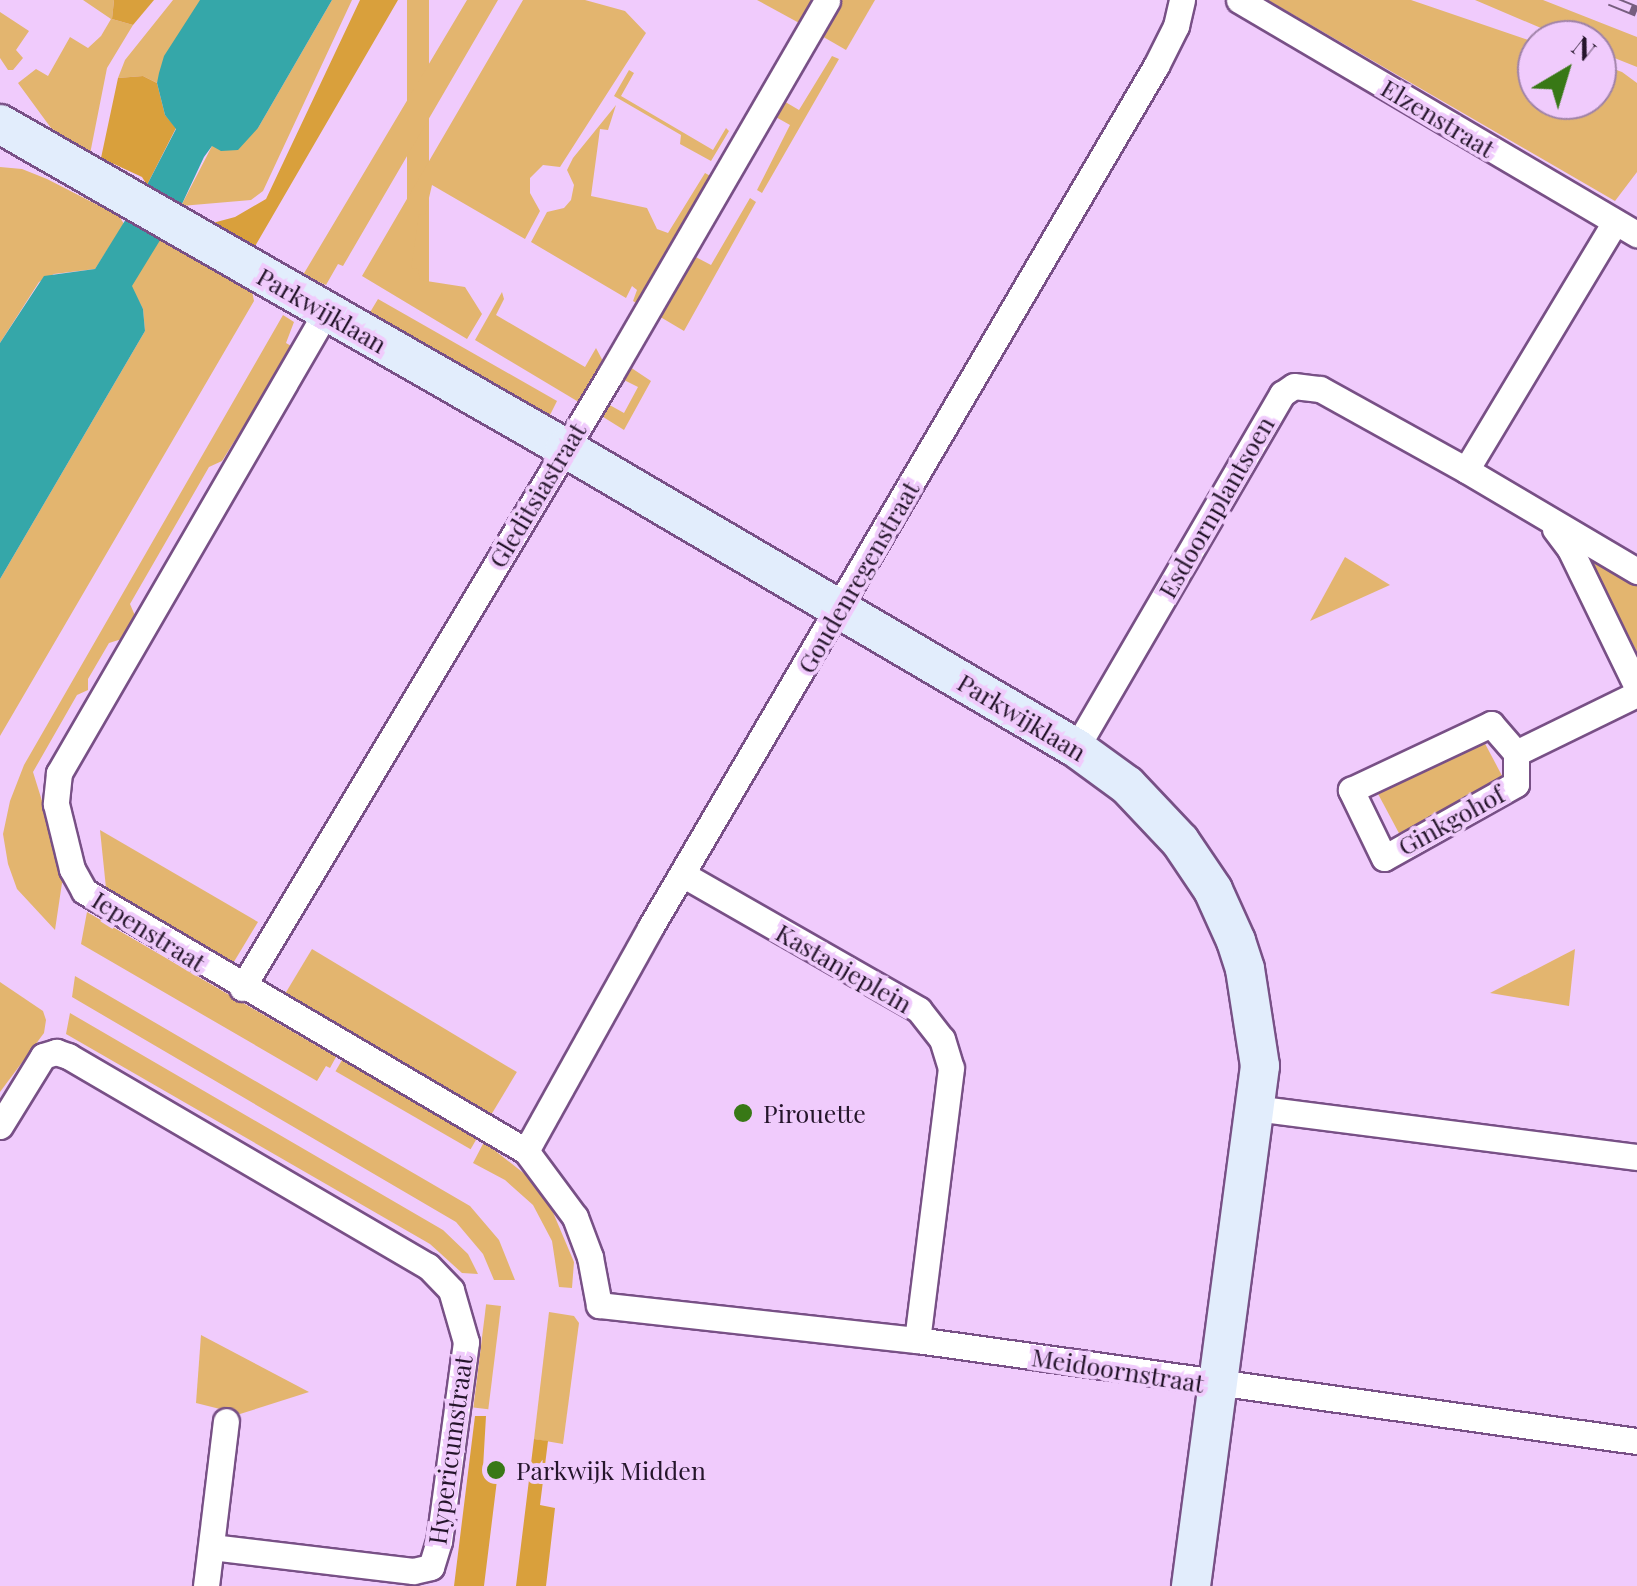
<!DOCTYPE html>
<html>
<head>
<meta charset="utf-8">
<style>
  body { margin:0 }
  #map { position:relative; width:1637px; height:1586px; overflow:hidden; background:#f0cbfc; font-family:"Playfair Display",serif }
  div>[style] { position:absolute }
  [style*='--x'] { left:calc(var(--x)*1px); top:calc(var(--y)*1px); width:calc(var(--w)*1px); rotate:calc(var(--a)*1deg) }
  .green>* { inset:0; background:#e3b56f; transform-origin:0 0 }
  .forest>* { inset:0; background:#d9a03c }
  .water>* { inset:0; background:#35a7a9 }
  .roads { filter:drop-shadow(2px 0 #785086) drop-shadow(-2px 0 #785086) drop-shadow(0 2px #785086) drop-shadow(0 -2px #785086) }
  .street>* { height:25px; margin:-12.5px; padding:0 12.5px; transform-origin:12.5px; border-radius:12.5px; background:#fff }
  .secondary>* { height:38px; margin:-19px; padding:0 19px; transform-origin:19px; border-radius:19px; background:#e2edfc }
  .rail>* { height:11px; margin-top:-5.5px; transform-origin:0; background:repeating-linear-gradient(90deg,#f0cbfc 0 22px,#775e7f 0 44px); box-sizing:border-box; border-block:2px solid #775e7f }
  .dots>* { width:28px; height:28px; translate:-50% -50%; box-sizing:border-box; border:5px solid #f0cbfc; border-radius:50% }
  span { translate:-50% -50%; white-space:nowrap; text-align:center; line-height:1.15; -webkit-text-stroke:8px #f0cbfc; paint-order:stroke }
  .street-label { font-size:25px; color:#25152b }
  .poi-label { font-size:25px; color:#25152b }
  .left { translate:0 -50%; text-align:left }
  .north { position:absolute; left:1517px; top:20px; width:100px; height:100px; box-sizing:border-box; background:#f0cbfc; border:2px solid #9f82a8; border-radius:50%; rotate:38deg; font-size:28px; font-weight:700; line-height:40px; text-align:center; color:#25152b }
  .north::after { content:''; display:block; margin:auto; width:35px; height:45px; background:#387816; clip-path:polygon(50% 0,100% 100%,50% 72%,0 100%) }
</style>
</head>
<body>
<div id="map">
  <div class="green">
    <i style="clip-path:polygon(83px 0,114px 0,112px 19px,133px 25px,107px 68px,90px 154px,51px 128px,18px 83px,36px 69px,48px 76px,70px 37px,88px 48px,101px 36px,111px 19px)"></i>
    <i style="clip-path:polygon(173px 0,202px 0,157px 83px,143px 76px,118px 78px,125px 60px)"></i>
    <i style="clip-path:polygon(332px 0,352px 0,263px 191px,251px 200px,181px 206px,212px 146px,258px 128px)"></i>
    <i style="left:407px;top:0;width:22px;height:292px"></i>
    <i style="clip-path:polygon(467px 0,498px 0,343px 266px,338px 264px,326px 285px,303px 275px)"></i>
    <i style="clip-path:polygon(523px 0,585px 0,625px 11px,646px 33px,560px 167px,543px 165px,530px 178px,530px 193px,540px 211px,525px 239px,432px 185px,425px 215px,419px 214px,411px 268px,418px 269px,420px 280px,465px 287px,482px 314px,467px 339px,362px 276px)"></i>
    <i style="clip-path:polygon(757px 0,815px 0,801px 24px)"></i>
    <i style="clip-path:polygon(840px 0,875px 0,846px 50px,820px 35px)"></i>
    <i style="clip-path:polygon(1268px 0,1411px 0,1537px 43px,1537px 100px,1597px 100px,1597px 63px,1622px 72px,1637px 83px,1637px 172px,1615px 201px)"></i>
    <i style="clip-path:polygon(1475px 0,1543px 0,1637px 37px,1637px 67px,1597px 51px,1597px 40px,1569px 40px)"></i>
    <i style="clip-path:polygon(0 12px,29px 31px,16px 50px,23px 58px,13px 70px,8px 70px,0 58px)"></i>
    <i style="clip-path:polygon(832px 56px,839px 59px,762px 193px,757px 190px,790px 125px,774px 116px,782px 100px,799px 110px)"></i>
    <i style="clip-path:polygon(629px 70px,634px 73px,621px 96px,713px 150px,726px 128px,729px 131px,711px 161px,680px 144px,681px 135px,614px 96px)"></i>
    <i style="clip-path:polygon(616px 105px,608px 130px,600px 129px,591px 196px,647px 208px,657px 229px,668px 233px,705px 173px,714px 178px,639px 305px,633px 301px,637px 290px,632px 286px,626px 298px,531px 242px,547px 212px,564px 208px,571px 200px,574px 185px,567px 170px,573px 158px)"></i>
    <i style="clip-path:polygon(0 167px,22px 169px,47px 179px,119px 216px,124px 224px,95px 269px,54px 274px,39px 282px,0 343px)"></i>
    <i style="clip-path:polygon(750px 198px,756px 202px,684px 331px,657px 315px,690px 254px,711px 265px)"></i>
    <i style="clip-path:polygon(162px 232px,251px 286px,254px 301px,0 736px,0 579px,145px 331px,143px 309px,131px 286px)"></i>
    <i style="clip-path:polygon(502px 292px,504px 299px,496px 315px,585px 367px,596px 348px,605px 365px,582px 404px,475px 340px)"></i>
    <i style="clip-path:polygon(378px 299px,557px 401px,549px 417px,534px 417px,534px 408px,369px 314px)"></i>
    <i style="clip-path:polygon(283px 315px,294px 322px,286px 343px,293px 347px,222px 461px,209px 467px,130px 604px,136px 618px,125px 638px,109px 643px,88px 679px,88px 690px,77px 695px,33px 772px,67px 881px,62px 883px,55px 930px,17px 889px,8px 864px,3px 834px,10px 801px,24px 765px)"></i>
    <i style="clip-path:polygon(630px 367px,651px 381px,624px 430px,600px 415px,606px 403px,624px 413px,638px 387px,622px 379px)"></i>
    <i style="clip-path:polygon(1588px 555px,1637px 584px,1637px 652px)"></i>
    <i style="clip-path:polygon(1345px 557px,1390px 585px,1310px 621px)"></i>
    <i style="left:1482px;top:738px;width:52px;height:118px;rotate:62deg"></i>
    <i style="clip-path:polygon(100px 830px,258px 922px,232px 965px,106px 888px)"></i>
    <i style="clip-path:polygon(87px 912px,336px 1057px,330px 1068px,326px 1066px,317px 1081px,81px 944px)"></i>
    <i style="left:312px;top:949px;width:239px;height:56px;rotate:31deg"></i>
    <i style="clip-path:polygon(1575px 949px,1569px 1006px,1490px 993px)"></i>
    <i style="clip-path:polygon(75px 976px,470px 1206px,499px 1240px,515px 1280px,494px 1280px,483px 1254px,456px 1222px,72px 997px)"></i>
    <i style="clip-path:polygon(0 982px,43px 1011px,46px 1020px,44px 1033px,0 1092px)"></i>
    <i style="clip-path:polygon(70px 1013px,443px 1230px,468px 1254px,478px 1274px,462px 1273px,430px 1244px,66px 1034px)"></i>
    <i style="left:342px;top:1060px;width:156px;height:13px;rotate:30deg"></i>
    <i style="clip-path:polygon(484px 1142px,526px 1175px,552px 1210px,574px 1262px,572px 1288px,559px 1287px,552px 1241px,533px 1205px,505px 1180px,473px 1163px)"></i>
    <i style="left:501px;top:1306px;width:104px;height:15px;rotate:97deg"></i>
    <i style="clip-path:polygon(549px 1312px,574px 1316px,579px 1323px,563px 1444px,534px 1439px)"></i>
    <i style="clip-path:polygon(201px 1335px,309px 1392px,240px 1414px,196px 1403px)"></i>
  </div>
  <div class="forest">
    <i style="clip-path:polygon(114px 0,154px 0,133px 25px,112px 19px)"></i>
    <i style="clip-path:polygon(360px 0,398px 0,254px 248px,209px 224px,235px 217px,266px 199px)"></i>
    <i style="clip-path:polygon(143px 76px,157px 83px,165px 115px,176px 128px,147px 185px,142px 177px,101px 158px,118px 78px)"></i>
    <i style="clip-path:polygon(475px 1416px,486px 1416px,483px 1468px,498px 1472px,484px 1586px,454px 1586px)"></i>
    <i style="clip-path:polygon(534px 1439px,548px 1441px,540px 1505px,555px 1508px,546px 1586px,516px 1586px)"></i>
  </div>
  <div class="water">
    <i style="clip-path:polygon(200px 0,332px 0,258px 128px,238px 150px,221px 151px,212px 146px,204px 157px,181px 206px,132px 286px,143px 309px,145px 331px,0 579px,0 343px,44px 276px,95px 269px,147px 185px,176px 129px,165px 115px,157px 83px,159px 73px,164px 56px)"></i>
  </div>
  <div class="roads">
    <div class="street">
      <i style="--x:1239;--y:0;--w:462;--a:30.5"></i>
      <i style="--x:1615;--y:222;--w:289;--a:121"></i>
      <i style="--x:1466;--y:470;--w:199;--a:30.6"></i>
      <i style="--x:326;--y:312;--w:533;--a:120.08"></i>
      <i style="--x:59;--y:773;--w:31;--a:96"></i>
      <i style="--x:56;--y:804;--w:67;--a:76.2"></i>
      <i style="--x:72;--y:869;--w:25;--a:61"></i>
      <i style="--x:84;--y:891;--w:513;--a:30.47"></i>
      <i style="--x:526;--y:1151;--w:82;--a:53.4"></i>
      <i style="--x:575;--y:1217;--w:43;--a:69.4"></i>
      <i style="--x:590;--y:1257;--w:49;--a:79.4"></i>
      <i style="--x:599;--y:1305;--w:320;--a:6.3"></i>
      <i style="--x:917;--y:1340;--w:727;--a:7.99"></i>
      <i style="--x:1555;--y:529;--w:25;--a:53"></i>
      <i style="--x:1570;--y:549;--w:153;--a:64.1"></i>
      <i style="--x:1491;--y:724;--w:38;--a:49"></i>
      <i style="--x:1516;--y:753;--w:31;--a:90"></i>
      <i style="--x:1516;--y:784;--w:151;--a:150.7"></i>
      <i style="--x:1384;--y:858;--w:76;--a:-115.9"></i>
      <i style="--x:1351;--y:790;--w:155;--a:-25.2"></i>
      <i style="--x:1076;--y:748;--w:410;--a:-59.8"></i>
      <i style="--x:1282;--y:394;--w:14;--a:-34"></i>
      <i style="--x:1294;--y:386;--w:26;--a:7"></i>
      <i style="--x:1320;--y:389;--w:167;--a:29"></i>
      <i style="--x:1516;--y:753;--w:135;--a:-26"></i>
      <i style="--x:682;--y:874;--w:273;--a:29.8"></i>
      <i style="--x:919;--y:1010;--w:37;--a:52"></i>
      <i style="--x:942;--y:1039;--w:30;--a:73"></i>
      <i style="--x:951;--y:1068;--w:274;--a:97.1"></i>
      <i style="--x:242;--y:988;--w:715;--a:-59.02"></i>
      <i style="--x:610;--y:375;--w:433;--a:-59.9"></i>
      <i style="--x:1254;--y:1108;--w:386;--a:7.3"></i>
      <i style="--x:0;--y:1126;--w:82;--a:-58.4"></i>
      <i style="--x:43;--y:1056;--w:14;--a:-17"></i>
      <i style="--x:56;--y:1052;--w:13;--a:18"></i>
      <i style="--x:68;--y:1056;--w:417;--a:30.3"></i>
      <i style="--x:428;--y:1266;--w:33;--a:46"></i>
      <i style="--x:451;--y:1290;--w:54;--a:73.9"></i>
      <i style="--x:466;--y:1342;--w:201;--a:97.7"></i>
      <i style="--x:439;--y:1541;--w:27;--a:107"></i>
      <i style="--x:431;--y:1567;--w:18;--a:167"></i>
      <i style="--x:413;--y:1571;--w:203;--a:-173.2"></i>
      <i style="--x:526;--y:1151;--w:255;--a:-60.9"></i>
      <i style="--x:650;--y:928;--w:1000;--a:-59.59"></i>
      <i style="--x:1156;--y:66;--w:45;--a:-63.4"></i>
      <i style="--x:1176;--y:26;--w:27;--a:-77"></i>
      <i style="--x:206;--y:1586;--w:166;--a:-83.1"></i>
    </div>
    <div class="secondary">
      <i style="--x:0;--y:124;--w:651;--a:29.83"></i>
      <i style="--x:565;--y:448;--w:593;--a:30.42"></i>
      <i style="--x:1076;--y:748;--w:63;--a:36"></i>
      <i style="--x:1127;--y:785;--w:77;--a:46.6"></i>
      <i style="--x:1180;--y:841;--w:59;--a:56"></i>
      <i style="--x:1213;--y:890;--w:56;--a:65.7"></i>
      <i style="--x:1236;--y:941;--w:29;--a:72"></i>
      <i style="--x:1245;--y:969;--w:98;--a:81.2"></i>
      <i style="--x:1260;--y:1066;--w:525;--a:97.56"></i>
    </div>
  </div>
  <div class="rail">
    <i style="--x:1610;--y:0;--w:29;--a:22"></i>
  </div>
  <div class="dots">
    <i style="left:743px;top:1113px;background:#387816"></i>
    <i style="left:496px;top:1470px;background:#387816"></i>
  </div>
  <div class="street-label">
    <span style="left:1438px;top:118px;rotate:31deg">Elzenstraat</span>
    <span style="left:322px;top:310px;rotate:30deg">Parkwijklaan</span>
    <span style="left:537px;top:495px;rotate:-59deg">Gleditsiastraat</span>
    <span style="left:1216px;top:507px;rotate:-60deg">Esdoornplantsoen</span>
    <span style="left:858px;top:577px;rotate:-60deg">Goudenregenstraat</span>
    <span style="left:1022px;top:717px;rotate:31deg">Parkwijklaan</span>
    <span style="left:1451px;top:820px;rotate:-29deg">Ginkgohof</span>
    <span style="left:149px;top:931px;rotate:32deg">Iepenstraat</span>
    <span style="left:844px;top:968px;rotate:30deg">Kastanjeplein</span>
    <span style="left:1118px;top:1370px;rotate:9deg">Meidoornstraat</span>
    <span style="left:450px;top:1450px;rotate:-82deg">Hypericumstraat</span>
  </div>
  <div class="poi-label">
    <span class="left" style="left:763px;top:1113px">Pirouette</span>
    <span class="left" style="left:516px;top:1470px">Parkwijk Midden</span>
  </div>
  <div class="north">N</div>
</div>
</body>
</html>
